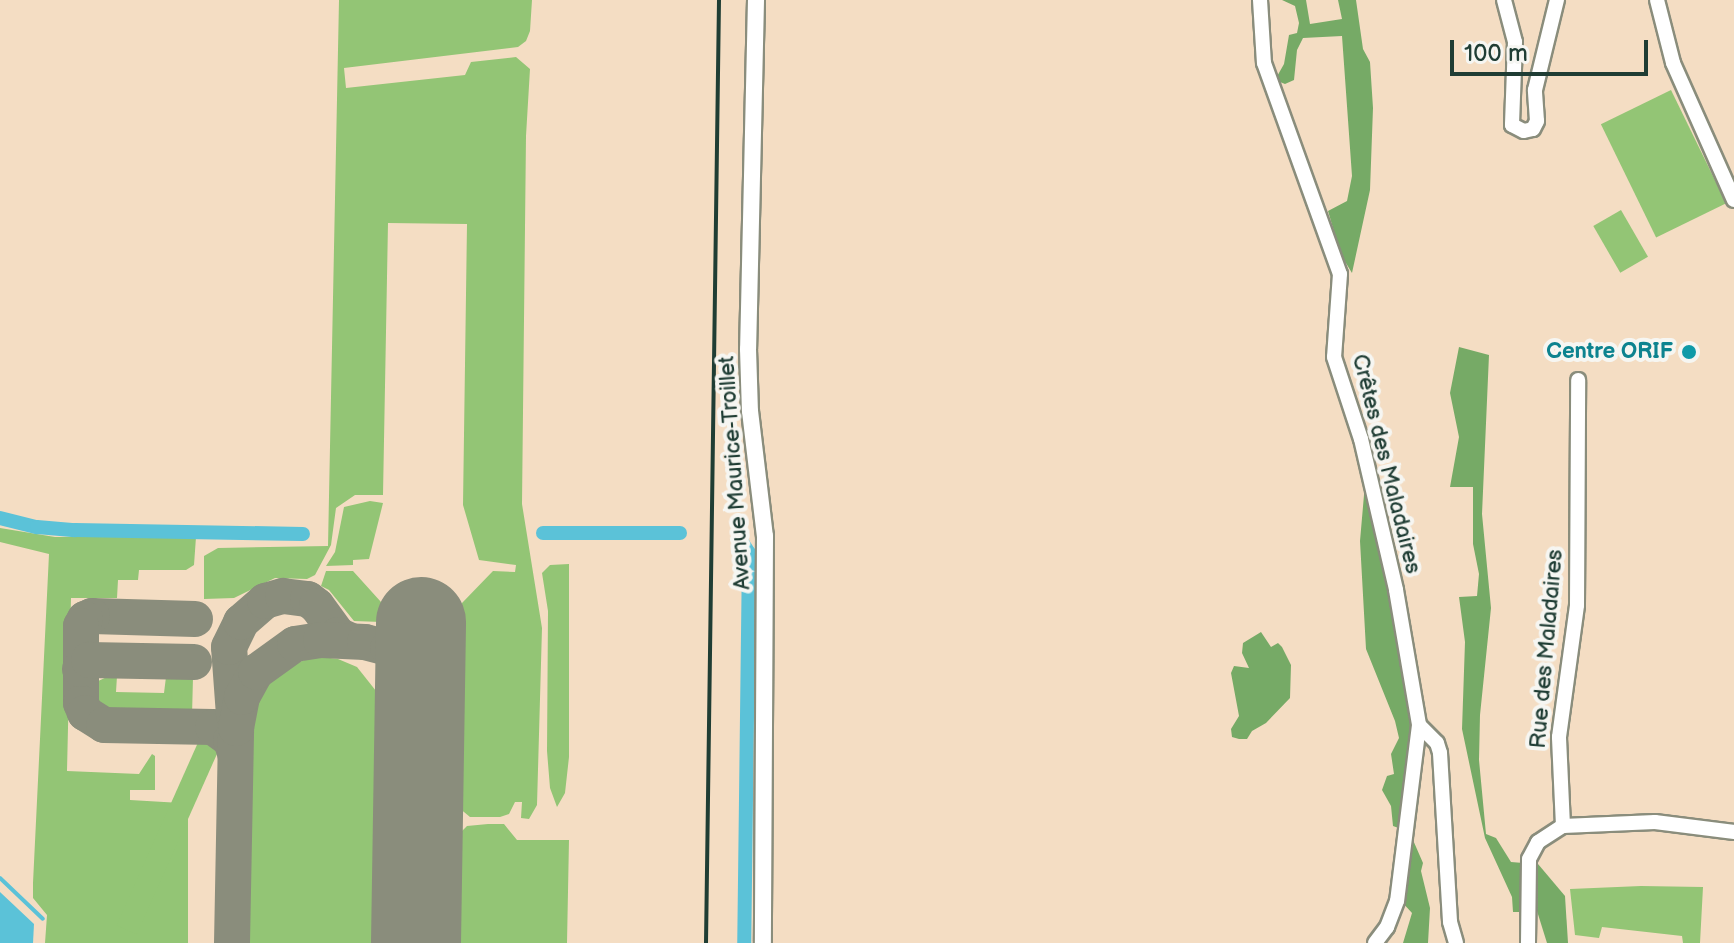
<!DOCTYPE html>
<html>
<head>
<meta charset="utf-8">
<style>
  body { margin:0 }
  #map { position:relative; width:1734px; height:943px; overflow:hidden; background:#f4ddc3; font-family:"Balsamiq Sans",sans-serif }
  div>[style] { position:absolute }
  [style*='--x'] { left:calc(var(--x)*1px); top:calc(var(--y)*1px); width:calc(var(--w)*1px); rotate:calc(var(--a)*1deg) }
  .green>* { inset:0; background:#93c575; transform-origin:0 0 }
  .forest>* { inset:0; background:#76aa66 }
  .water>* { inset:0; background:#5bc2d8 }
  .stream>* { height:4px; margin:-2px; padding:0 2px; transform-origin:2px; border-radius:2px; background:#5bc2d8 }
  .canal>* { height:14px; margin:-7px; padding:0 7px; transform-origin:7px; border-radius:7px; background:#5bc2d8 }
  .taxiway>* { height:36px; margin:-18px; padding:0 18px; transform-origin:18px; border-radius:18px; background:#8a8d7c }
  .runway>* { height:90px; margin:-45px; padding:0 45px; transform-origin:45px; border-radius:45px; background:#8a8d7c }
  .roads { filter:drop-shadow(2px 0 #8a8d7c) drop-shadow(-2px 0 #8a8d7c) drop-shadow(0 2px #8a8d7c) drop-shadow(0 -2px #8a8d7c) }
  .minor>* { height:14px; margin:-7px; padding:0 7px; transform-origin:7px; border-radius:7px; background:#fff }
  .tertiary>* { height:16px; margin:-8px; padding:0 8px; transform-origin:8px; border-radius:8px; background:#fff }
  .rail>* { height:4px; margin:-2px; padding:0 2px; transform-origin:2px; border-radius:2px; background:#1f3d34 }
  .dots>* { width:22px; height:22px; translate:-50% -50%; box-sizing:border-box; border:4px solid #f6f6f2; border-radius:50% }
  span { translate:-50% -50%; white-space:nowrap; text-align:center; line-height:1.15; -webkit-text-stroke:8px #f6f6f2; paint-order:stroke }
  .culture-label { font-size:22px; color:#0d838f; font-weight:700 }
  .right { translate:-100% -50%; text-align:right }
  .street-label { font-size:22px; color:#1f3d34 }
  .scale { position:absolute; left:1450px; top:40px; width:198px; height:36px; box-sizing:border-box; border:4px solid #1f3d34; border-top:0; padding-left:10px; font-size:24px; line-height:28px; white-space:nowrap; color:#1f3d34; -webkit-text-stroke:6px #f6f6f2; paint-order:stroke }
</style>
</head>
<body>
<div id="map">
  <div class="green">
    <i style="clip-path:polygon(339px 0,532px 0,530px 31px,526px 41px,518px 47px,344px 68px,346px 88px,465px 75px,471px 62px,516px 57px,530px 69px,526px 136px,522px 504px,542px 628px,537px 805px,529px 819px,521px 818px,522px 802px,515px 802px,509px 814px,500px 817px,470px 817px,458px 807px,462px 603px,493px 571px,515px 572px,516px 565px,479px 560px,463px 505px,467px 224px,388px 223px,383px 495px,355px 495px,336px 508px,331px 545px,315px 575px,307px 579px,275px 578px,234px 598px,204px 599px,204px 556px,218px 548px,328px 546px)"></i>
    <i style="left:1671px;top:90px;width:126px;height:78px;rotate:64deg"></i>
    <i style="left:1621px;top:210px;width:54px;height:32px;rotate:60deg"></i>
    <i style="clip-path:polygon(370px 501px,383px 503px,369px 559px,353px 560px,353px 565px,326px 566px,335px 552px,344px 507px)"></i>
    <i style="clip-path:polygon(0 528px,55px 537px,196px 537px,194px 565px,186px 570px,139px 570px,138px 580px,118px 580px,117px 598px,71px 598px,67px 771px,139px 774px,152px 754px,155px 756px,155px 790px,130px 790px,130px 800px,181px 803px,188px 808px,188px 943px,45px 943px,47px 915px,33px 898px,33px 883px,49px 554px,0 542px)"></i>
    <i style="clip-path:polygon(569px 564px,569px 757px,565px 793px,557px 807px,550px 788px,547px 751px,548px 611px,542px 573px,550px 565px)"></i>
    <i style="clip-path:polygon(326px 571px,353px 571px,381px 602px,381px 622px,354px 621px,329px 590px,321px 586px)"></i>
    <i style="clip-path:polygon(315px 656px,338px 659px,357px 667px,380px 696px,376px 943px,247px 943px,251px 717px,256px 693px,271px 673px)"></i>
    <i style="clip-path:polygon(109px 676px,117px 676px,116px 692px,164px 693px,166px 677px,193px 677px,192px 716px,104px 715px,97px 711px,90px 696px,96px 682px)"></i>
    <i style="left:200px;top:738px;width:22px;height:205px;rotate:24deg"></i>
    <i style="clip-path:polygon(488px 824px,504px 824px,517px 840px,569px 840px,567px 943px,456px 943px,460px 833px,467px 826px)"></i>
    <i style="clip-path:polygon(1641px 886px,1703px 887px,1700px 943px,1683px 943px,1682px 936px,1602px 927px,1599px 938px,1575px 935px,1570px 889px)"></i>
  </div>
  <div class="forest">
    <i style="clip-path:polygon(1282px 0,1306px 0,1310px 24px,1342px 19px,1338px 0,1356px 0,1363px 49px,1370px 62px,1373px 108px,1370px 190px,1352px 273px,1341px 255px,1328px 211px,1347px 201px,1352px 176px,1342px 36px,1303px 38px,1297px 50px,1294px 80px,1285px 84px,1275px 80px,1284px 64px,1289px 35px,1297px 33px,1299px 23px,1295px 6px)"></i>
    <i style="clip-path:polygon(1459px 347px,1489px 355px,1482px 514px,1491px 608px,1480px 715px,1479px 760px,1486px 834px,1496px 838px,1511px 862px,1523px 863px,1526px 912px,1513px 912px,1512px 897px,1485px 838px,1462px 729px,1465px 642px,1459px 597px,1477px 596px,1479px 574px,1473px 544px,1473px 487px,1450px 487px,1459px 437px,1450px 393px)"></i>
    <i style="clip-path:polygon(1366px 472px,1416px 723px,1404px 830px,1393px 826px,1391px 806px,1382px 790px,1387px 776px,1394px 774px,1391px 754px,1399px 738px,1395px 721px,1366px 649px,1360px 541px)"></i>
    <i style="clip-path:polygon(1261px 632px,1271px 647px,1278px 643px,1282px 647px,1291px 665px,1290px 698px,1266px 723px,1252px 731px,1247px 739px,1239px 739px,1232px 737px,1231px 729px,1239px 716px,1231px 673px,1234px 666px,1249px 668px,1242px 653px,1243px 643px)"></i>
    <i style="clip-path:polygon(1407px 838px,1413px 840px,1423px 863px,1421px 871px,1430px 908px,1428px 943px,1403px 943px,1412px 913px,1401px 901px)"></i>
    <i style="clip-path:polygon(1538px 864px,1565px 896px,1568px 943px,1547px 943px,1537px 911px)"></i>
  </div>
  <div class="water">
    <i style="clip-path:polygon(0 892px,34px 924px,33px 943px,0 943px)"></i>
  </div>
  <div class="stream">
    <i style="--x:0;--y:878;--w:59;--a:43.6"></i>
  </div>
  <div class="canal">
    <i style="--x:0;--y:518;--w:38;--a:14"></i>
    <i style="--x:37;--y:527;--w:38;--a:5"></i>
    <i style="--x:75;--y:530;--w:228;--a:1"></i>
    <i style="--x:543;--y:533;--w:137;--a:0"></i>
    <i style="--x:742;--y:542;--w:13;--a:58"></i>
    <i style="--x:749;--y:553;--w:390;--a:90.7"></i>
  </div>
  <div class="taxiway">
    <i style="--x:195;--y:619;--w:103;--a:-178.3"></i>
    <i style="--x:92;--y:616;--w:8;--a:157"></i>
    <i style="--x:85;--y:619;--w:8;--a:120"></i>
    <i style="--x:81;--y:626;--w:77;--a:90"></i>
    <i style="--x:81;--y:703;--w:11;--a:68"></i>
    <i style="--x:85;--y:713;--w:22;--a:32"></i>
    <i style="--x:104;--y:725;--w:109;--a:1.1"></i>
    <i style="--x:213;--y:727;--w:22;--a:36"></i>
    <i style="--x:231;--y:740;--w:14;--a:73"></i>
    <i style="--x:80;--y:669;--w:13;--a:-45"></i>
    <i style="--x:89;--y:660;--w:105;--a:1.1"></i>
    <i style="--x:234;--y:715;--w:68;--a:-94.2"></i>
    <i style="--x:229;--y:647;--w:28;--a:-64"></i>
    <i style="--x:241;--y:622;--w:32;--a:-41"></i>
    <i style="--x:265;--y:601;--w:19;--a:-16"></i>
    <i style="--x:283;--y:596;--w:25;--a:7"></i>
    <i style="--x:308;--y:599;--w:11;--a:38"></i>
    <i style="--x:317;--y:606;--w:36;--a:54"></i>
    <i style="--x:338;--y:635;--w:14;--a:25"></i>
    <i style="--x:232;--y:943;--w:215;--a:-88.9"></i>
    <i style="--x:236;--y:728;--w:32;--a:-79"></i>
    <i style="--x:242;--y:697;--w:29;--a:-61"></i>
    <i style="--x:256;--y:672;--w:48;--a:-35.7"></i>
    <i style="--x:295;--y:644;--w:26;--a:-9"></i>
    <i style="--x:321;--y:640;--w:44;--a:2.6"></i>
    <i style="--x:365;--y:642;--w:24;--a:15"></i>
    <i style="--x:388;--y:648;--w:25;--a:40"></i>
    <i style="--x:407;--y:664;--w:23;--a:65"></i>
    <i style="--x:417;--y:685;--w:20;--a:81"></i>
  </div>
  <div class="runway">
    <i style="--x:416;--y:943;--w:321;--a:-89.1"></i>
  </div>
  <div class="roads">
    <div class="minor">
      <i style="--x:1260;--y:0;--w:63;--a:86.4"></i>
      <i style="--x:1264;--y:63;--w:224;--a:70.2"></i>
      <i style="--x:1340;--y:274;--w:83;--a:94.1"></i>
      <i style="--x:1334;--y:357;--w:86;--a:71.8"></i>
      <i style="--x:1361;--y:439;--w:155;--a:76.9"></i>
      <i style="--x:1396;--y:590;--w:137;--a:80.3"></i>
      <i style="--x:1419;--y:725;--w:177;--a:97.1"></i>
      <i style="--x:1397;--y:901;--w:28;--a:111"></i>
      <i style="--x:1387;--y:927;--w:20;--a:127"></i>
      <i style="--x:1504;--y:0;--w:43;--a:75.3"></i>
      <i style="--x:1515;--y:42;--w:83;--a:92.1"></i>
      <i style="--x:1512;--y:125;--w:13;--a:27"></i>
      <i style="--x:1524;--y:131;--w:9;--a:-13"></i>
      <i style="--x:1533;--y:129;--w:9;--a:-63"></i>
      <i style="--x:1537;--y:121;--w:31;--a:-94"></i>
      <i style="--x:1535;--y:90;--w:93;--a:-76.3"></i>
      <i style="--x:1657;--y:0;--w:65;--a:75.7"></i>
      <i style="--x:1673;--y:63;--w:150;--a:66"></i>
      <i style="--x:1419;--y:725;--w:25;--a:45"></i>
      <i style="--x:1437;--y:743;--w:10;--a:73"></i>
      <i style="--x:1440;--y:753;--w:169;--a:86.6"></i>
      <i style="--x:1450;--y:922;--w:22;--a:74"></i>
      <i style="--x:1563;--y:826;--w:89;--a:-92.6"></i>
      <i style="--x:1559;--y:737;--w:133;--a:-82.2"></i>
      <i style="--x:1577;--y:605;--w:225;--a:-89.7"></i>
      <i style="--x:1528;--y:943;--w:84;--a:-89.3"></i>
      <i style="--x:1529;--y:859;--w:19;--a:-62"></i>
      <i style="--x:1538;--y:842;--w:30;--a:-33"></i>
      <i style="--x:1563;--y:826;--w:92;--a:-2.5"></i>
      <i style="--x:1655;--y:822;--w:80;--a:7.2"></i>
    </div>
    <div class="tertiary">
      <i style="--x:756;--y:0;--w:349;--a:91.3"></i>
      <i style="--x:748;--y:349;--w:62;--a:88.2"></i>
      <i style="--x:750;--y:411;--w:126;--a:83.2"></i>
      <i style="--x:765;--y:536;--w:407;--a:90.3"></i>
    </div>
  </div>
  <div class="rail">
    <i style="--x:706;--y:943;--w:943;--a:-89.21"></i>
  </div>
  <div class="dots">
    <i style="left:1689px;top:352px;background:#0f9aa8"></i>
  </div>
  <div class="culture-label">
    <span class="right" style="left:1673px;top:352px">Centre ORIF</span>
  </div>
  <div class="street-label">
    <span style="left:1386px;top:464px;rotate:76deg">Crêtes des Maladaires</span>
    <span style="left:735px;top:473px;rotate:-94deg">Avenue Maurice-Troillet</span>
    <span style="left:1547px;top:649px;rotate:-85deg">Rue des Maladaires</span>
  </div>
  <div class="scale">100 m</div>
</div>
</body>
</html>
